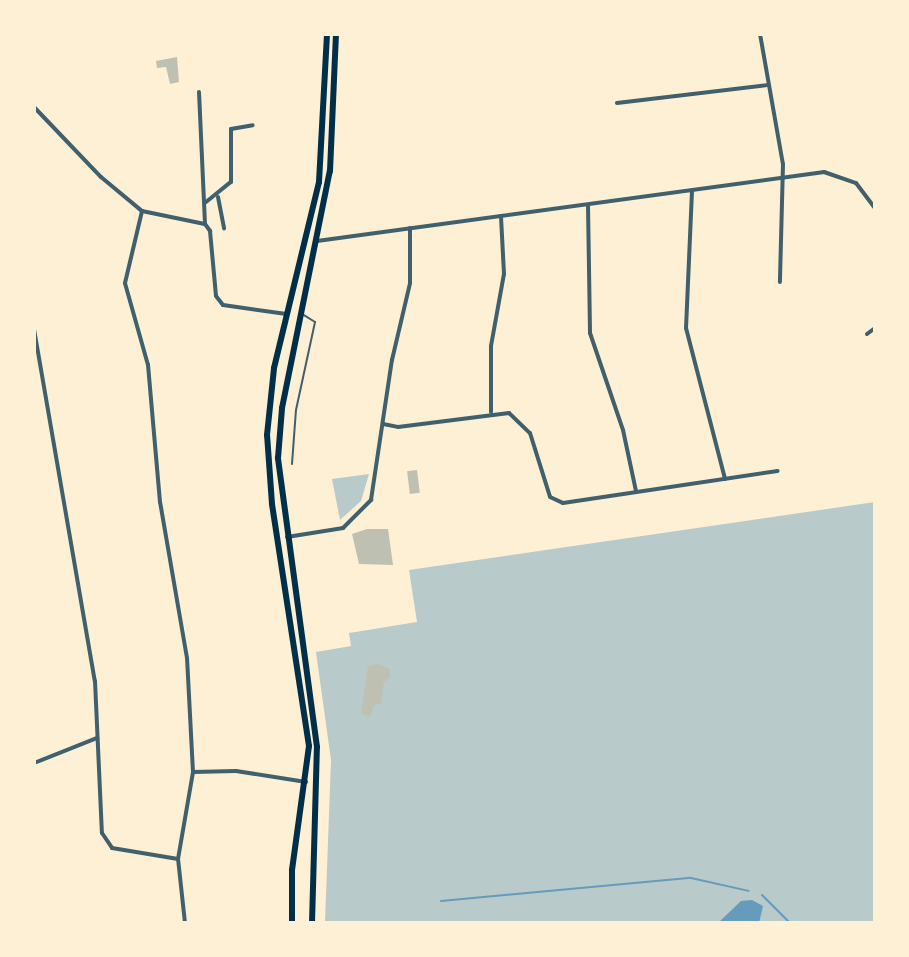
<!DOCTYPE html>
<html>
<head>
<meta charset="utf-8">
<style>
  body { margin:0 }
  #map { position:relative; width:909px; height:957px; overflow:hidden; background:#fdf0d5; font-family:Montserrat,sans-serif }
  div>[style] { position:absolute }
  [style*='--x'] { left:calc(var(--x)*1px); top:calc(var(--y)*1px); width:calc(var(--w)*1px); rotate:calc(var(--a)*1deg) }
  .green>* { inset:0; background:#b9caca }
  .water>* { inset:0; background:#669bbc }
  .stream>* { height:2px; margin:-1px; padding:0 1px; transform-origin:1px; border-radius:1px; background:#669bbc }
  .building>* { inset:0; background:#bec0b2; transform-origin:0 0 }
  .service>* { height:2px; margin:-1px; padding:0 1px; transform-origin:1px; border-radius:1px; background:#3f606c }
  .minor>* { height:4px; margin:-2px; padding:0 2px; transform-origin:2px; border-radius:2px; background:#3f606c }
  .trunk>* { height:6px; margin:-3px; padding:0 3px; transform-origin:3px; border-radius:3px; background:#003049 }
  span { translate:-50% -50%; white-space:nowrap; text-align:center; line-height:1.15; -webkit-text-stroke:8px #fdf0d5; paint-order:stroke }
  .frame { position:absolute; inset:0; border:36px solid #fdf0d5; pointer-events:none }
</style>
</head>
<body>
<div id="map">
  <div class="green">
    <i style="clip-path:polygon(369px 474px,361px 501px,340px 520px,332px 479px)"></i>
    <i style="clip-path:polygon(875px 502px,875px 923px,325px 923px,331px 760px,316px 652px,351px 646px,349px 633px,417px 622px,409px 570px)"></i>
  </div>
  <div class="water">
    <i style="clip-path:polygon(752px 900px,763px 906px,759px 923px,718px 923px,741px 901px)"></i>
  </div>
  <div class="stream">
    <i style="--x:762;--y:895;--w:40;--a:45"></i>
    <i style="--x:441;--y:901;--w:251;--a:-5.3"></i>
    <i style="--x:691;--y:878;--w:59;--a:12.6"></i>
  </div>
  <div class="building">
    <i style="clip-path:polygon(177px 57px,179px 82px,170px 84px,166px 67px,157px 68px,156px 61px)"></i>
    <i style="left:417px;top:470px;width:23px;height:10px;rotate:83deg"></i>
    <i style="clip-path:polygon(367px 529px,388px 529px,393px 565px,359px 564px,352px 534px)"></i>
    <i style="clip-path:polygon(378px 664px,390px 669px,390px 677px,384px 682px,381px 704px,374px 705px,370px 717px,361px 714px,368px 666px)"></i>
  </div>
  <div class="service">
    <i style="--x:292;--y:464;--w:54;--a:-85.8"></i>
    <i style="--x:296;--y:410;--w:90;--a:-77.8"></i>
    <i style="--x:315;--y:322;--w:13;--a:-148"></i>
  </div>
  <div class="minor">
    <i style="--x:760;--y:34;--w:132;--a:80"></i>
    <i style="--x:783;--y:164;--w:118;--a:91.5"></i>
    <i style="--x:199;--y:92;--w:132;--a:87.4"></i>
    <i style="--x:617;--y:103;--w:151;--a:-6.8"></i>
    <i style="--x:34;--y:107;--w:97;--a:46.3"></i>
    <i style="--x:101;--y:177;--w:53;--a:39.7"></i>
    <i style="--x:692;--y:191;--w:137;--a:92.5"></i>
    <i style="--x:686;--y:328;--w:156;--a:75.5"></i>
    <i style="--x:218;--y:197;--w:32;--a:79"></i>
    <i style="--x:206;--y:202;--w:32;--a:-39"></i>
    <i style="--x:231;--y:182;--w:53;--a:-90"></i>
    <i style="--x:231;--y:129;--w:22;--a:-10"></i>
    <i style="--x:588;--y:205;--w:128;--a:89.1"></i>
    <i style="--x:590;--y:333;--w:102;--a:71.2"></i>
    <i style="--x:623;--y:430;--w:62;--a:78"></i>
    <i style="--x:317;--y:241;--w:512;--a:-7.75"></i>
    <i style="--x:824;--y:172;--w:34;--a:19"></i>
    <i style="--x:856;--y:183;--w:31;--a:53"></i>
    <i style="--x:34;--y:329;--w:357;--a:80.2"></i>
    <i style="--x:95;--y:681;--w:152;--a:87.4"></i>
    <i style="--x:102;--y:833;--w:18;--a:56"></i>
    <i style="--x:112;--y:848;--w:67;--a:9.5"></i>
    <i style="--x:867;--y:334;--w:10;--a:-37"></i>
    <i style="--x:491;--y:412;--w:66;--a:-90"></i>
    <i style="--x:491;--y:346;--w:73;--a:-79.8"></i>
    <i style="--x:504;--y:274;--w:58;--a:-93"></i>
    <i style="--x:383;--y:424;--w:15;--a:11"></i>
    <i style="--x:398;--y:427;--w:112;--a:-7.2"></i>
    <i style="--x:509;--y:413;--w:29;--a:44"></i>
    <i style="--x:530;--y:433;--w:67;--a:72.6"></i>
    <i style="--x:550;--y:497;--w:14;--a:25"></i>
    <i style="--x:563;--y:503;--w:217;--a:-8.5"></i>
    <i style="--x:287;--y:537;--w:57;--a:-9.1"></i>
    <i style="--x:343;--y:528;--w:40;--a:-45"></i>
    <i style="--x:371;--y:500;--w:142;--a:-81.5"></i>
    <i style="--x:392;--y:360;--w:79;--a:-76.8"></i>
    <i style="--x:410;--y:283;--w:55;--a:-90"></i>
    <i style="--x:34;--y:763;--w:68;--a:-21.6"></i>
    <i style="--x:193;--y:772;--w:43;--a:-1.3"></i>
    <i style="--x:236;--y:771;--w:71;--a:8.9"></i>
    <i style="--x:185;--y:923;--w:64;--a:-96.2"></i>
    <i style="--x:178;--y:859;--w:88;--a:-80.2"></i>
    <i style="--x:193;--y:772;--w:114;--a:-93"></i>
    <i style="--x:187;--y:658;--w:158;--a:-99.8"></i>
    <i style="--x:160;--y:502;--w:138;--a:-95"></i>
    <i style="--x:148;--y:365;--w:85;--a:-105.7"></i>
    <i style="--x:125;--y:283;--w:74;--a:-76.7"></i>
    <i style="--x:142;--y:211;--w:64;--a:11.7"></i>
    <i style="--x:205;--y:224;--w:9;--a:54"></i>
    <i style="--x:210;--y:231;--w:65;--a:84.7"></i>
    <i style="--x:216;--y:296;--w:11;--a:52"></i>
    <i style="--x:223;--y:305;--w:64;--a:8.1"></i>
  </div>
  <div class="trunk">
    <i style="--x:292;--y:923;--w:53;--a:-90"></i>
    <i style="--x:292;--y:870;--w:125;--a:-82.2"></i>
    <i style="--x:309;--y:746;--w:245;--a:-98.7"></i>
    <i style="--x:272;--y:504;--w:69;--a:-94.1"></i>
    <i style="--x:267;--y:435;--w:67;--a:-84"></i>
    <i style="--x:274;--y:368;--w:191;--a:-76.4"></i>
    <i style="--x:319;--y:182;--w:148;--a:-86.9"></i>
    <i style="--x:312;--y:923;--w:176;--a:-88.4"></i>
    <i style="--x:317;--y:747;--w:292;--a:-97.7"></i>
    <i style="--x:278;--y:458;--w:50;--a:-85.4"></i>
    <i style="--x:282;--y:408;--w:242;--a:-78.6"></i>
    <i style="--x:330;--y:171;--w:137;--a:-87.5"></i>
  </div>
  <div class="frame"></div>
</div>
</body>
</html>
